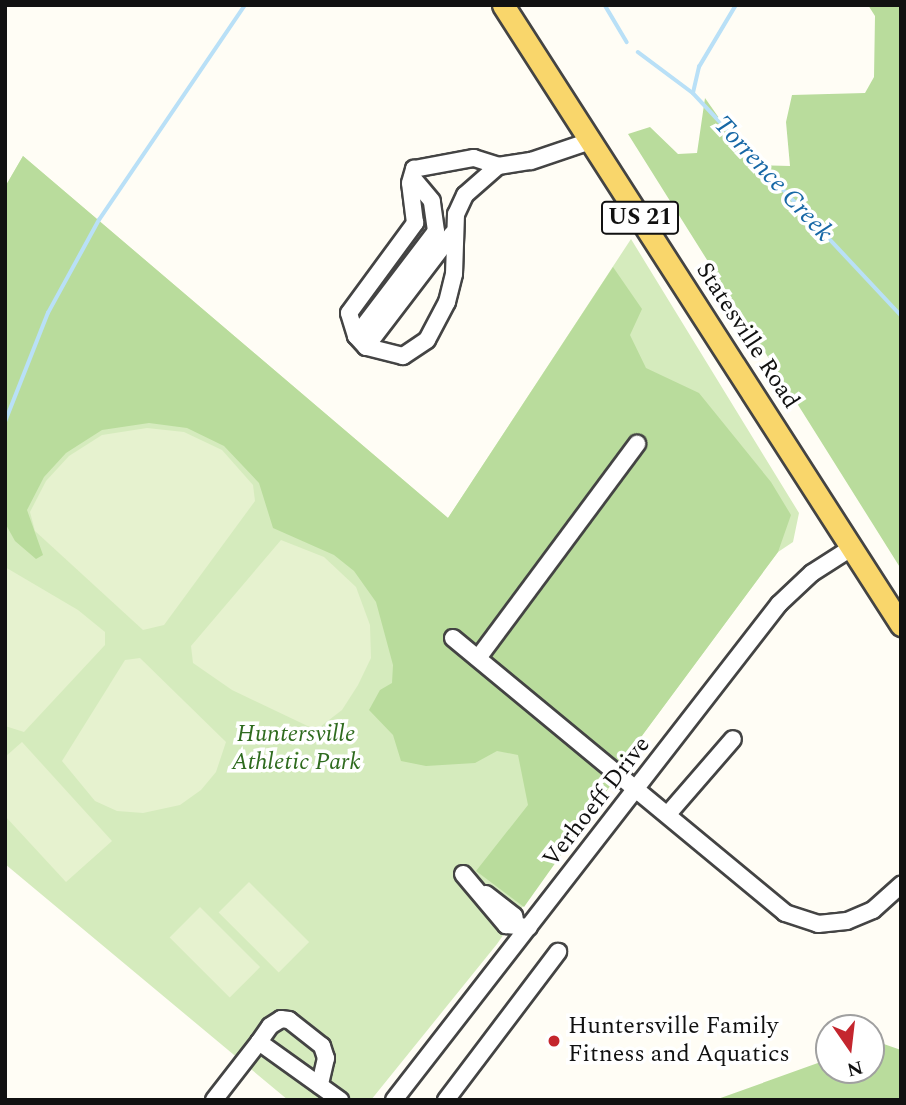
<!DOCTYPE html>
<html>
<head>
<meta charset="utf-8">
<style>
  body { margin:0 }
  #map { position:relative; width:906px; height:1105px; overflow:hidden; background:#fffdf5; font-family:Spectral,serif }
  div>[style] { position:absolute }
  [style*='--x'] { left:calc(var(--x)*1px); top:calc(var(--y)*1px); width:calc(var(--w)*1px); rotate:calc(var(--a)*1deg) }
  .green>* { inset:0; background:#d5ebbd }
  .forest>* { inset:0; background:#b9dc9c }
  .pitch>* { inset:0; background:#e6f2cf; transform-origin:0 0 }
  .stream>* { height:3.5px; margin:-1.75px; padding:0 1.75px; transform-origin:1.75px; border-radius:1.75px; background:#b9e0f7 }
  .roads { filter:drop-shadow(2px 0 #444) drop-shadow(-2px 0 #444) drop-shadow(0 2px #444) drop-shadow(0 -2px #444) }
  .minor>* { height:16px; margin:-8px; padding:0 8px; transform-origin:8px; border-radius:8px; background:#fff }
  .major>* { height:21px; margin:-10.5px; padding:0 10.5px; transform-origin:10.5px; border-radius:10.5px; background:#f9d66b }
  .dots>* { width:19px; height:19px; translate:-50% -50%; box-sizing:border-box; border:4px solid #fff; border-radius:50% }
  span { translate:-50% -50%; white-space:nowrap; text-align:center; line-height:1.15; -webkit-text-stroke:7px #fff; paint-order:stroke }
  .shield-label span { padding:2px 5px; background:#fff; border:2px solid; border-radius:5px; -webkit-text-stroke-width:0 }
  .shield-label { font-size:23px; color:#111; font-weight:700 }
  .street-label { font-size:24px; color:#111 }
  .park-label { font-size:24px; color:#2f6b1f; font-style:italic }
  .poi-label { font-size:24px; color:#111 }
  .left { translate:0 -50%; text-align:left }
  .water-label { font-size:26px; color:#1768a6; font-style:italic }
  .frame { position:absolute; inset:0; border:7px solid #111; pointer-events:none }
  .north { position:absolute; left:815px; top:1014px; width:70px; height:70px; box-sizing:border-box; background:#fff; border:2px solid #a0a0a0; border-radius:50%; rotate:166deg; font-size:19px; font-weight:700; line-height:28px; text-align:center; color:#111 }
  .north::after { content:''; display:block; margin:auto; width:24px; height:32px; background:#c4262e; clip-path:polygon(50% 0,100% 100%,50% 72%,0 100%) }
</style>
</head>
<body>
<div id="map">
  <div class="green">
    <i style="clip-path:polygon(23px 156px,448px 518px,631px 239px,799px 513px,793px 542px,778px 552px,626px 757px,497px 944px,371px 1100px,288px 1100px,5px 864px,5px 187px)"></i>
  </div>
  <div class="forest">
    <i style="clip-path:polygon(868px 5px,901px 5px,901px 569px,628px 134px,650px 127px,678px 154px,697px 153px,705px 98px,752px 165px,790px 166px,786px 122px,792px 95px,865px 93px,874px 77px,875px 16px)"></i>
    <i style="clip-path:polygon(23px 156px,448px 518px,613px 267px,642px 309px,630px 335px,646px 368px,699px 393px,771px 482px,791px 515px,778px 552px,610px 779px,613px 782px,524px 907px,476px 871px,528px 805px,518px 755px,497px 751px,475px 763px,426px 766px,401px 761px,393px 735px,369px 710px,380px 690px,392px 683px,393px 665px,376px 602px,354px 571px,334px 555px,273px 528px,259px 483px,224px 446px,187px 428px,149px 423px,102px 430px,66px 453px,44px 477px,27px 510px,43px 555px,36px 559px,15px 541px,5px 523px,5px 187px)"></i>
    <i style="clip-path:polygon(878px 1042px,901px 1050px,901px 1100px,715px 1100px,829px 1059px,829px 1070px,871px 1070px,871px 1044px)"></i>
  </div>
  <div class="pitch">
    <i style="clip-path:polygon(147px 428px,184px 432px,222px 450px,253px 485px,255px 501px,164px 625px,143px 630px,35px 531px,30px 512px,46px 481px,69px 456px,102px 435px)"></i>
    <i style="clip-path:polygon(281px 540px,324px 557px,356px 587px,370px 625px,371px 658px,358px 685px,342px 710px,316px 730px,232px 690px,193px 663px,191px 646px)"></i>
    <i style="clip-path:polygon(5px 567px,78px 610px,105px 632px,105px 645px,24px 732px,5px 726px)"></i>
    <i style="clip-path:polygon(140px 658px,226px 742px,216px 772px,201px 790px,180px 805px,143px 813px,117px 811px,95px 801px,62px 761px,125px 660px)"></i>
    <i style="clip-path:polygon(22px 742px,112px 841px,66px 882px,5px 816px,5px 757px)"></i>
    <i style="left:249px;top:882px;width:85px;height:43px;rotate:45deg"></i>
    <i style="left:200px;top:907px;width:85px;height:43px;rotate:45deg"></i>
  </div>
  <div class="stream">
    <i style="--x:605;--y:5;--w:43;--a:59.3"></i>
    <i style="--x:638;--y:52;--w:69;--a:36.7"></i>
    <i style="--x:693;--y:93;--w:304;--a:46.9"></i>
    <i style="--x:693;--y:93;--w:27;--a:-77"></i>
    <i style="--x:699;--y:67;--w:72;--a:-59.2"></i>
    <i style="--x:5;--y:422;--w:117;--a:-68.5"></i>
    <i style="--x:48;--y:313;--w:106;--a:-61.3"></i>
    <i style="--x:99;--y:220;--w:260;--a:-55.8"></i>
  </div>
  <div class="roads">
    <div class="minor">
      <i style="--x:498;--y:166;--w:44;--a:138.7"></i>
      <i style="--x:465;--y:195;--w:21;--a:115"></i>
      <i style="--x:456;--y:214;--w:60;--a:91.9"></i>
      <i style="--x:454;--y:274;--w:29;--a:104"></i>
      <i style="--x:447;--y:302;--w:43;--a:117.8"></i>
      <i style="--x:427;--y:340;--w:29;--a:146"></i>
      <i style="--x:403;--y:356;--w:38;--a:-166"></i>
      <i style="--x:366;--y:347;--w:15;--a:-132"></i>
      <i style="--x:356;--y:336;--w:24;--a:-107"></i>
      <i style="--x:349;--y:313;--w:112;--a:-53.7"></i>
      <i style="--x:415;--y:223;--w:40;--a:-97.1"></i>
      <i style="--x:410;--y:183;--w:15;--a:-74"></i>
      <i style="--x:414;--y:169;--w:61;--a:-10.4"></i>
      <i style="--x:474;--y:158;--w:25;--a:18"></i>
      <i style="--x:498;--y:166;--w:33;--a:-9"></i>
      <i style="--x:531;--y:161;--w:62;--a:-18.7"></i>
      <i style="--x:356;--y:336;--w:132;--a:-52.7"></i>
      <i style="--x:436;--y:231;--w:30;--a:-98"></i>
      <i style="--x:432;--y:201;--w:31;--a:-130"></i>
      <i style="--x:366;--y:347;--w:142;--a:-52.7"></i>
      <i style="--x:453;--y:638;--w:431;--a:39.6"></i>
      <i style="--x:785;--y:913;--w:35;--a:18"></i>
      <i style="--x:818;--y:924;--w:29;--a:-6"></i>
      <i style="--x:847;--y:921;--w:28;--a:-23"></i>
      <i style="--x:873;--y:910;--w:38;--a:-42"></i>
      <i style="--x:478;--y:658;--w:267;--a:-53.4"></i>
      <i style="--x:668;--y:814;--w:99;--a:-49.1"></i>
      <i style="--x:463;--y:874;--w:67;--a:49.9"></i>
      <i style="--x:506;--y:925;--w:23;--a:5"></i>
      <i style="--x:486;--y:894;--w:36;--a:38"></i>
      <i style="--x:514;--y:916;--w:8;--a:76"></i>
      <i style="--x:259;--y:1042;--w:19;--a:-55"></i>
      <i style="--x:270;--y:1026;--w:13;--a:-32"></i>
      <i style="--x:281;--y:1019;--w:8;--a:7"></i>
      <i style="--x:289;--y:1020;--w:42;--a:38.2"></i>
      <i style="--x:322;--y:1046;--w:13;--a:72"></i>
      <i style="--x:326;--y:1058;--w:28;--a:103"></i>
      <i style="--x:214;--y:1100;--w:73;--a:-52.2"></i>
      <i style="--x:259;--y:1042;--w:100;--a:35.6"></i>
      <i style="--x:394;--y:1100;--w:628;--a:-52.18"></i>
      <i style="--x:779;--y:604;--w:45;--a:-43.2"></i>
      <i style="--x:812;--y:573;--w:46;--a:-32.7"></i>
      <i style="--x:446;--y:1100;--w:186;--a:-52.9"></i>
    </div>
    <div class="major">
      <i style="--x:503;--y:5;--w:737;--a:57.3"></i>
    </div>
  </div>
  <div class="dots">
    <i style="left:554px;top:1041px;background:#c4262e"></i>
  </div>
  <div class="shield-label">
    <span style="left:640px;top:218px">US 21</span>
  </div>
  <div class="street-label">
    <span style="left:747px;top:336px;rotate:57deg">Statesville Road</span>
    <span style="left:597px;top:802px;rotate:-52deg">Verhoeff Drive</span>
  </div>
  <div class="park-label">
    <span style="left:296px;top:749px">Huntersville<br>Athletic Park</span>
  </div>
  <div class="poi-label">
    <span class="left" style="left:568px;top:1041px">Huntersville Family<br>Fitness and Aquatics</span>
  </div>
  <div class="water-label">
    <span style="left:773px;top:179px;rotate:47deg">Torrence Creek</span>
  </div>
  <div class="frame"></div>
  <div class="north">N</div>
</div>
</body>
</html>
